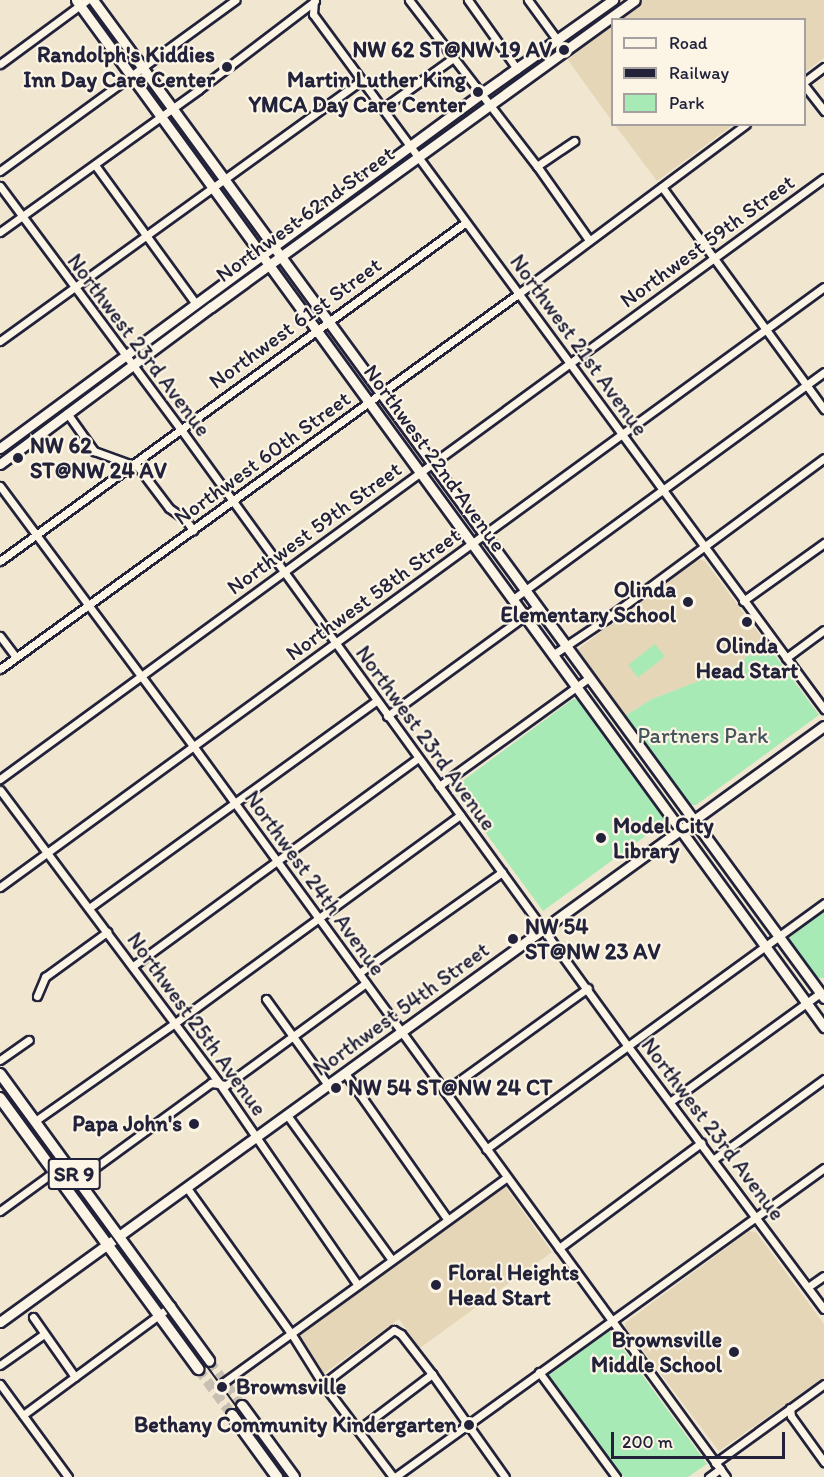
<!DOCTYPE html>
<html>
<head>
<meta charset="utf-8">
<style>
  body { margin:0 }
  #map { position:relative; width:824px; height:1477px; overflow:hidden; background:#f1e7d0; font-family:Itim,sans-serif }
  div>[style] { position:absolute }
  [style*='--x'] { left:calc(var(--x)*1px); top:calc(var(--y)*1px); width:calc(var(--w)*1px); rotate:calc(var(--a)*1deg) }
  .built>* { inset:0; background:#e4d6b7 }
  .green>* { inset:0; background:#a7eab5; transform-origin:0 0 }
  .primary-tunnel>* { height:10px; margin-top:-5px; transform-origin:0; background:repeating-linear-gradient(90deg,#c8c0b2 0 10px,transparent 0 15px) }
  .roads { filter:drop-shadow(2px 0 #22223b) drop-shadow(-2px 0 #22223b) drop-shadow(0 2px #22223b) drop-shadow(0 -2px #22223b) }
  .street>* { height:7px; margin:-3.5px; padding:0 3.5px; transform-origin:3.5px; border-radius:3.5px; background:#fcf5e5 }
  .secondary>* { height:9px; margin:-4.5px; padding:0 4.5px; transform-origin:4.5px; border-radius:4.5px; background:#fcf5e5 }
  .primary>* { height:10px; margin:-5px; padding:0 5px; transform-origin:5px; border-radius:5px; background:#fcf5e5 }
  .rail>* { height:1.5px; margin:-0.75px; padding:0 0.75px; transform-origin:0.75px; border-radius:0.75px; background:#22223b }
  .dots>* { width:16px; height:16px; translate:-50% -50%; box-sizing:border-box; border:3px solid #fcf5e5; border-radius:50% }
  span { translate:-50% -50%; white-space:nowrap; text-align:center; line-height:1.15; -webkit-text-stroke:4.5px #fcf5e5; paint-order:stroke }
  .shield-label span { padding:2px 4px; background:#fcf5e5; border:2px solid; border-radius:4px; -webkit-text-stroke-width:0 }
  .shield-label { font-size:21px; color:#22223b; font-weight:700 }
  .poi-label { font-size:22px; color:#22223b; font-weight:700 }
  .right { translate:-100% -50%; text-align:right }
  .left { translate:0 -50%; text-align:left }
  .street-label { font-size:22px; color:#22223b }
  .park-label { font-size:22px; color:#43545a }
  .legend { position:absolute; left:611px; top:18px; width:195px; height:108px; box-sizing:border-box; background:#fcf5e5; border:2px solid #a5a1a1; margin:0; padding:8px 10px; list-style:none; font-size:18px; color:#22223b }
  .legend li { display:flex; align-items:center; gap:12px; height:30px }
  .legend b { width:30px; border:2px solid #a5a1a1 }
  .scale { position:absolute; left:611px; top:1432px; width:174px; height:27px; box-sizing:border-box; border:3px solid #22223b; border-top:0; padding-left:8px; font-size:18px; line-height:21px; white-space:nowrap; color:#22223b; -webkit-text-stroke:4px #fcf5e5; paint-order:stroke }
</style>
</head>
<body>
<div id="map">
  <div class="built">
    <i style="clip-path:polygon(643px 0,824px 0,824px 58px,805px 72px,804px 20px,616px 19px)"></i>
    <i style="clip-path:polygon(612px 22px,612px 121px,565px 56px)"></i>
    <i style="clip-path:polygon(615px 125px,733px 125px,657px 181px)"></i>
    <i style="clip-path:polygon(698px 559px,705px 561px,766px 643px,730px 669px,652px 699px,625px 716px,578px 652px,578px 649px)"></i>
    <i style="clip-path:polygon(504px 1185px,552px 1252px,420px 1348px,399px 1319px,322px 1375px,298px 1342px,299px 1334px)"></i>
    <i style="clip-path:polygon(749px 1231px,756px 1232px,824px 1324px,824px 1377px,719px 1451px,625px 1327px,625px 1323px)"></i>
  </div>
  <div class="green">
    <i style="clip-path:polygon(766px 643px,819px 715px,696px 805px,690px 805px,625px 716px,652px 699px,730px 669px)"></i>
    <i style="left:655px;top:644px;width:16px;height:34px;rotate:52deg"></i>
    <i style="clip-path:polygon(573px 699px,580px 700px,666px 821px,543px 911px,453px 788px)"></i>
    <i style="clip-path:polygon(824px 911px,824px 978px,816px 978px,789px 938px)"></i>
    <i style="clip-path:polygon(610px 1331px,707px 1464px,688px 1477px,624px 1477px,549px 1375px)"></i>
  </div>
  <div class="primary-tunnel">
    <i style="--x:209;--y:1361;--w:56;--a:53.7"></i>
    <i style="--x:198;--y:1369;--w:57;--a:53.5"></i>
  </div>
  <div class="roads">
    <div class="street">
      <i style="--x:314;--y:0;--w:14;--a:94"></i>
      <i style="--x:313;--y:14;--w:863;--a:53.67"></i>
      <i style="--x:409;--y:0;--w:210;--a:52.4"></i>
      <i style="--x:537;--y:166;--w:90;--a:54.9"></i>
      <i style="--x:468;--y:0;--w:85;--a:54.6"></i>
      <i style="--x:528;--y:0;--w:51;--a:53.8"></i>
      <i style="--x:0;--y:64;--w:108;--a:-36.3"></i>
      <i style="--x:804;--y:82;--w:25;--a:-37"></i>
      <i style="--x:804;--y:85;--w:33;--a:52"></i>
      <i style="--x:383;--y:108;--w:86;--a:-35.5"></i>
      <i style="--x:95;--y:165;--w:172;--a:54"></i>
      <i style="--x:537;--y:166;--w:45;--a:-34"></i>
      <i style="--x:0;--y:171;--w:291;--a:-36"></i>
      <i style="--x:0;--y:186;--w:302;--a:53.4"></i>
      <i style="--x:180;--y:428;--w:762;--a:54.08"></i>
      <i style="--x:627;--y:1045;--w:329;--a:53.3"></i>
      <i style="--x:662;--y:187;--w:275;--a:53.9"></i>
      <i style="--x:0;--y:232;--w:244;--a:-35.6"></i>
      <i style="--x:198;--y:90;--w:147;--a:-37.3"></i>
      <i style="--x:0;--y:341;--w:446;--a:-35.8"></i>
      <i style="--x:67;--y:413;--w:47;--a:54.6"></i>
      <i style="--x:94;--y:451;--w:47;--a:20"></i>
      <i style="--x:138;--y:467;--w:51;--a:52.9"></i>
      <i style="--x:169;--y:508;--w:19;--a:35"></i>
      <i style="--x:185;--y:519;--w:14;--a:54"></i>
      <i style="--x:0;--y:486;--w:325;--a:53.4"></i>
      <i style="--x:194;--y:747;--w:903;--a:53.92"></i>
      <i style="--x:0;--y:561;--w:576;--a:-36.03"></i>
      <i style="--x:513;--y:599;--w:385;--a:-36.1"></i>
      <i style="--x:743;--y:601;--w:100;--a:-35.6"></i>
      <i style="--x:0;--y:636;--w:26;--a:53"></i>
      <i style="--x:554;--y:654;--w:63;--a:-33.9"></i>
      <i style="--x:606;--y:619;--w:271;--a:-36.4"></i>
      <i style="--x:786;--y:658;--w:47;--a:-36.4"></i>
      <i style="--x:0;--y:669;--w:639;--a:-35.9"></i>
      <i style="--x:518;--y:294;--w:284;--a:-36.7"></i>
      <i style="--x:387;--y:716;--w:185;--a:-36"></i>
      <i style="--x:0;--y:779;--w:1020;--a:-36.11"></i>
      <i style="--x:439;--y:786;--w:185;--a:-35.8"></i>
      <i style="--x:0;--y:790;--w:366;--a:53.2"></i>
      <i style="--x:219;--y:1083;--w:245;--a:55.5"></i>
      <i style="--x:0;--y:887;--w:1019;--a:-36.06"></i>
      <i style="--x:89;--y:908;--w:354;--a:-35.8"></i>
      <i style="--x:133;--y:966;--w:353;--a:-36.1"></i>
      <i style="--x:359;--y:973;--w:175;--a:-35.2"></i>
      <i style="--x:37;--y:996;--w:21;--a:-67"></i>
      <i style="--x:45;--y:977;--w:77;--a:-36"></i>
      <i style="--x:266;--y:999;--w:106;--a:54.2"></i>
      <i style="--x:0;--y:1060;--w:35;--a:-35"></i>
      <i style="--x:345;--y:1073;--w:179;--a:55"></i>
      <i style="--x:445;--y:1091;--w:176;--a:-35.8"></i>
      <i style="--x:671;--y:1101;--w:184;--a:-35.9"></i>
      <i style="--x:287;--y:1115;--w:179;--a:54.1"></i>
      <i style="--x:35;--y:1121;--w:171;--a:-35"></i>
      <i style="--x:175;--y:1023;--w:353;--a:-36.1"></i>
      <i style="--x:486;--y:1149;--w:418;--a:-36"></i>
      <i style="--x:714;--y:1159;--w:136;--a:-36"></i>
      <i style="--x:78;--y:1180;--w:165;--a:-36.1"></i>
      <i style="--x:211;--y:1083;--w:15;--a:8"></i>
      <i style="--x:226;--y:1085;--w:173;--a:-36.1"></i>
      <i style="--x:187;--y:1188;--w:178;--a:54.4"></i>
      <i style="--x:291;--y:1333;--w:60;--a:57.9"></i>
      <i style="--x:323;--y:1384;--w:116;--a:53"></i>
      <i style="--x:0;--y:1211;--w:68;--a:-36"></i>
      <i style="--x:559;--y:1248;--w:177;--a:-36.5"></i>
      <i style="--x:808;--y:1287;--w:19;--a:-35"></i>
      <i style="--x:33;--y:1317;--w:73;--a:55"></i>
      <i style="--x:0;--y:1365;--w:54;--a:-35.2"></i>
      <i style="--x:539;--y:1372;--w:130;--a:53.7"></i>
      <i style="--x:224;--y:1382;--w:349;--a:-35.9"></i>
      <i style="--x:0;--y:1384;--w:115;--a:53.8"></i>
      <i style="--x:323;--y:1384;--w:89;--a:-37.3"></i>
      <i style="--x:394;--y:1330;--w:8;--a:30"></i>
      <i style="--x:401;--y:1334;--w:51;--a:52.2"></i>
      <i style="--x:432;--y:1374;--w:126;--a:54.7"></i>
      <i style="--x:790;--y:1408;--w:8;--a:83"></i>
      <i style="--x:791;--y:1416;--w:57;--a:54.3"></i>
      <i style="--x:23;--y:1415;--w:184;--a:-36.4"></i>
      <i style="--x:358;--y:1430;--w:93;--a:-37.1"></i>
      <i style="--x:715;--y:1463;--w:135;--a:-35.9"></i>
      <i style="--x:395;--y:1477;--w:529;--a:-35.76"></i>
      <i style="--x:709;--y:1477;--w:14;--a:-36"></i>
    </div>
    <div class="secondary">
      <i style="--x:76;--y:0;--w:1271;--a:53.93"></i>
      <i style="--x:93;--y:0;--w:1237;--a:53.78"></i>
      <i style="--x:0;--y:448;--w:599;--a:-36.37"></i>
      <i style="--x:482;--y:93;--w:161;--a:-35.4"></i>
      <i style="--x:0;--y:464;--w:263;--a:-36.7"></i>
      <i style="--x:211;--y:307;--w:523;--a:-35.91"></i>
      <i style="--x:0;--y:1322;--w:1017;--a:-35.88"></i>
    </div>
    <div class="primary">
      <i style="--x:0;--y:1074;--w:355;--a:53.9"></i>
      <i style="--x:0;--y:1098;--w:336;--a:53.8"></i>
      <i style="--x:242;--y:1406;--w:88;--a:53.8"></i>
      <i style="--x:232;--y:1415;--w:77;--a:54"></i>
    </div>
  </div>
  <div class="rail">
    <i style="--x:0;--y:1083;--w:488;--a:53.8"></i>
  </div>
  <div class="dots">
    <i style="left:564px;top:50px;background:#22223b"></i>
    <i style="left:227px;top:67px;background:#22223b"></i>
    <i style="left:478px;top:92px;background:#22223b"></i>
    <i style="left:18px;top:458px;background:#22223b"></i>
    <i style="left:688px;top:602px;background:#22223b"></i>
    <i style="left:747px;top:622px;background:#22223b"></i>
    <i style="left:601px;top:838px;background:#22223b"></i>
    <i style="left:513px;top:939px;background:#22223b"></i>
    <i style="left:336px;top:1088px;background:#22223b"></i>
    <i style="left:194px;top:1124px;background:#22223b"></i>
    <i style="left:436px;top:1285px;background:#22223b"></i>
    <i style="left:734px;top:1352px;background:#22223b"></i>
    <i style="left:222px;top:1387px;background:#22223b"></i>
    <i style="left:469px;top:1425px;background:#22223b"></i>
  </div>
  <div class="shield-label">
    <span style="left:74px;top:1174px">SR 9</span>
  </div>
  <div class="poi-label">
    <span class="right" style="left:552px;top:50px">NW 62 ST@NW 19 AV</span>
    <span class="right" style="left:215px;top:67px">Randolph's Kiddies<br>Inn Day Care Center</span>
    <span class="right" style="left:466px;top:92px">Martin Luther King<br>YMCA Day Care Center</span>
    <span class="left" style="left:30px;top:458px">NW 62<br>ST@NW 24 AV</span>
    <span class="right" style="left:676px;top:602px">Olinda<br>Elementary School</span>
    <span style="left:747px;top:658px">Olinda<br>Head Start</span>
    <span class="left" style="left:613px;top:838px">Model City<br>Library</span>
    <span class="left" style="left:525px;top:939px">NW 54<br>ST@NW 23 AV</span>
    <span class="left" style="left:348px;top:1088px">NW 54 ST@NW 24 CT</span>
    <span class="right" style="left:182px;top:1124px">Papa John's</span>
    <span class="left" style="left:448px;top:1285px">Floral Heights<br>Head Start</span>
    <span class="right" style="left:722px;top:1352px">Brownsville<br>Middle School</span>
    <span class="left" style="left:236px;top:1387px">Brownsville</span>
    <span class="right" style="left:457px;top:1425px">Bethany Community Kindergarten</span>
  </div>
  <div class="street-label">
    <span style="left:305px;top:214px;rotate:-36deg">Northwest 62nd Street</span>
    <span style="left:707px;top:241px;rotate:-36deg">Northwest 59th Street</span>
    <span style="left:295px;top:323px;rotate:-36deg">Northwest 61st Street</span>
    <span style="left:139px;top:345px;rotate:53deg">Northwest 23rd Avenue</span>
    <span style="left:579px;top:345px;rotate:54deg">Northwest 21st Avenue</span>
    <span style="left:262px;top:458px;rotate:-36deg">Northwest 60th Street</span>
    <span style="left:435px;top:458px;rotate:54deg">Northwest 22nd Avenue</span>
    <span style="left:314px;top:528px;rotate:-36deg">Northwest 59th Street</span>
    <span style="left:373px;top:594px;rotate:-36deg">Northwest 58th Street</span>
    <span style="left:426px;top:738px;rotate:54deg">Northwest 23rd Avenue</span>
    <span style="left:315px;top:883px;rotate:54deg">Northwest 24th Avenue</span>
    <span style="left:401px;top:1009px;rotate:-36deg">Northwest 54th Street</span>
    <span style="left:197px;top:1024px;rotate:54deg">Northwest 25th Avenue</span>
    <span style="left:713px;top:1129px;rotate:53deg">Northwest 23rd Avenue</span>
  </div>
  <div class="park-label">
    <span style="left:703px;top:736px">Partners Park</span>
  </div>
  <ul class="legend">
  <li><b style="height:8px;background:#fcf5e5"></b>Road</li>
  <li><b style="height:8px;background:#22223b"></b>Railway</li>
  <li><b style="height:16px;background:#a7eab5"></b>Park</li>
  </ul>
  <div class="scale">200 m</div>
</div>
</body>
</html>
